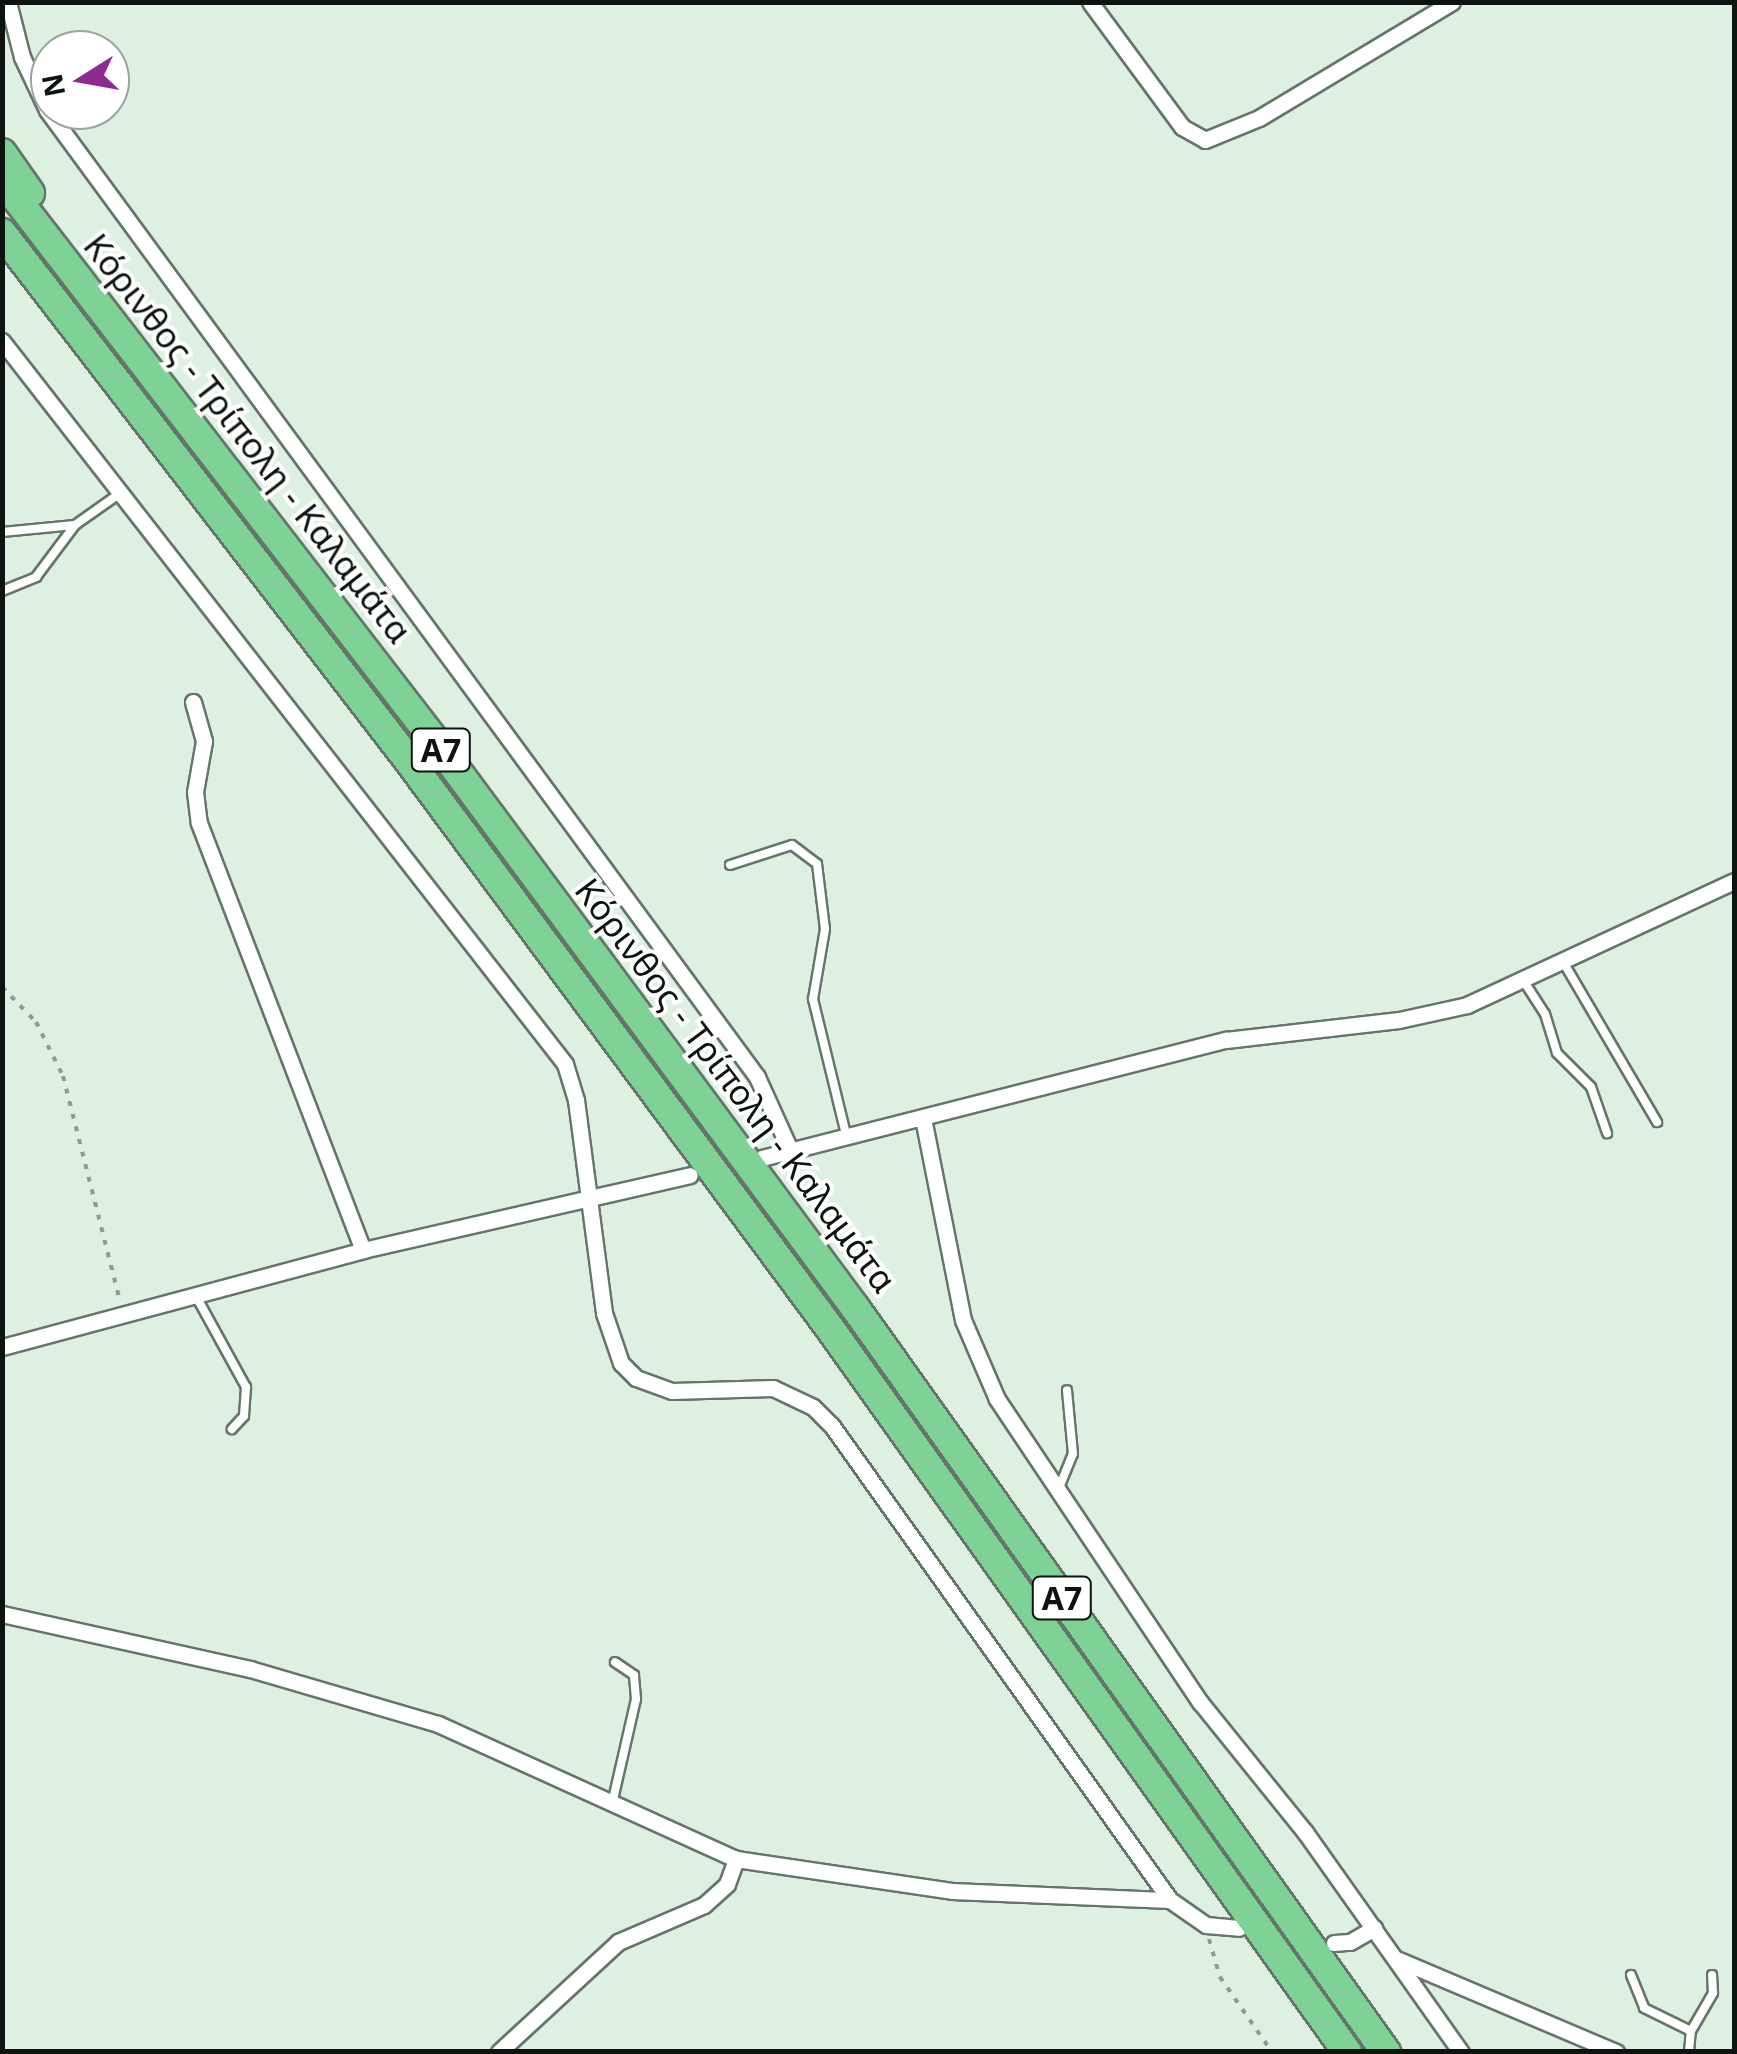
<!DOCTYPE html>
<html>
<head>
<meta charset="utf-8">
<style>
  body { margin:0 }
  #map { position:relative; width:1737px; height:2054px; overflow:hidden; background:#def0e1; font-family:"Noto Sans",sans-serif }
  div>[style] { position:absolute }
  [style*='--x'] { left:calc(var(--x)*1px); top:calc(var(--y)*1px); width:calc(var(--w)*1px); rotate:calc(var(--a)*1deg) }
  .path>* { height:4px; margin-top:-2px; transform-origin:0; background:repeating-linear-gradient(90deg,#8e9c90 0 5px,transparent 0 13px) }
  .roads { filter:drop-shadow(2px 0 #657569) drop-shadow(-2px 0 #657569) drop-shadow(0 2px #657569) drop-shadow(0 -2px #657569) }
  .lane>* { height:8px; margin:-4px; padding:0 4px; transform-origin:4px; border-radius:4px; background:#fff }
  .street>* { height:15px; margin:-7.5px; padding:0 7.5px; transform-origin:7.5px; border-radius:7.5px; background:#fff }
  .highway>* { height:28px; margin:-14px; padding:0 14px; transform-origin:14px; border-radius:14px; background:#7fd295 }
  span { translate:-50% -50%; white-space:nowrap; text-align:center; line-height:1.15; -webkit-text-stroke:8px #fff; paint-order:stroke }
  .shield-label span { padding:2px 8px; background:#fff; border:2px solid; border-radius:8px; -webkit-text-stroke-width:0 }
  .shield-label { font-size:32px; color:#0d130e; font-weight:700 }
  .street-label { font-size:35px; color:#0d130e }
  .frame { position:absolute; inset:0; border:5px solid #0d130e; pointer-events:none }
  .north { position:absolute; left:30px; top:30px; width:100px; height:100px; box-sizing:border-box; background:#fff; border:2px solid #9ea19f; border-radius:50%; rotate:259deg; font-size:28px; font-weight:700; line-height:40px; text-align:center; color:#0d130e }
  .north::after { content:''; display:block; margin:auto; width:35px; height:45px; background:#8e2a92; clip-path:polygon(50% 0,100% 100%,50% 72%,0 100%) }
</style>
</head>
<body>
<div id="map">
  <div class="path">
    <i style="--x:2;--y:987;--w:49;--a:45.8"></i>
    <i style="--x:36;--y:1022;--w:60;--a:63.4"></i>
    <i style="--x:63;--y:1076;--w:228;--a:75.8"></i>
    <i style="--x:1209;--y:1939;--w:40;--a:74"></i>
    <i style="--x:1220;--y:1977;--w:91;--a:55.3"></i>
  </div>
  <div class="roads">
    <div class="lane">
      <i style="--x:2;--y:532;--w:73;--a:-5.5"></i>
      <i style="--x:2;--y:591;--w:37;--a:-22"></i>
      <i style="--x:36;--y:577;--w:65;--a:-53.1"></i>
      <i style="--x:75;--y:525;--w:54;--a:-35.2"></i>
      <i style="--x:730;--y:865;--w:65;--a:-17.9"></i>
      <i style="--x:792;--y:845;--w:31;--a:37"></i>
      <i style="--x:817;--y:864;--w:65;--a:83"></i>
      <i style="--x:825;--y:929;--w:71;--a:99.7"></i>
      <i style="--x:813;--y:999;--w:143;--a:76.3"></i>
      <i style="--x:1562;--y:960;--w:188;--a:59.6"></i>
      <i style="--x:1523;--y:980;--w:40;--a:57.1"></i>
      <i style="--x:1545;--y:1014;--w:41;--a:72.9"></i>
      <i style="--x:1557;--y:1053;--w:48;--a:45"></i>
      <i style="--x:1591;--y:1087;--w:49;--a:70.8"></i>
      <i style="--x:197;--y:1298;--w:102;--a:61.2"></i>
      <i style="--x:246;--y:1387;--w:29;--a:94"></i>
      <i style="--x:244;--y:1416;--w:18;--a:133"></i>
      <i style="--x:1059;--y:1488;--w:37;--a:-68"></i>
      <i style="--x:1073;--y:1454;--w:64;--a:-95.4"></i>
      <i style="--x:612;--y:1804;--w:108;--a:-77.1"></i>
      <i style="--x:636;--y:1699;--w:24;--a:-95"></i>
      <i style="--x:634;--y:1675;--w:23;--a:-146"></i>
      <i style="--x:1631;--y:1975;--w:35;--a:68"></i>
      <i style="--x:1644;--y:2008;--w:52;--a:26.1"></i>
      <i style="--x:1689;--y:2052;--w:21;--a:-85"></i>
      <i style="--x:1691;--y:2031;--w:44;--a:-59.9"></i>
      <i style="--x:1713;--y:1993;--w:18;--a:-93"></i>
    </div>
    <div class="street">
      <i style="--x:8;--y:2;--w:57;--a:75.7"></i>
      <i style="--x:22;--y:57;--w:59;--a:64.7"></i>
      <i style="--x:47;--y:110;--w:1200;--a:53.71"></i>
      <i style="--x:757;--y:1077;--w:82;--a:65.6"></i>
      <i style="--x:1090;--y:2;--w:155;--a:53.6"></i>
      <i style="--x:1182;--y:127;--w:26;--a:29"></i>
      <i style="--x:1205;--y:140;--w:58;--a:-22.2"></i>
      <i style="--x:1259;--y:118;--w:225;--a:-31"></i>
      <i style="--x:2;--y:341;--w:916;--a:52.09"></i>
      <i style="--x:565;--y:1064;--w:38;--a:73"></i>
      <i style="--x:576;--y:1100;--w:215;--a:82.5"></i>
      <i style="--x:604;--y:1313;--w:53;--a:71.2"></i>
      <i style="--x:621;--y:1363;--w:21;--a:45"></i>
      <i style="--x:636;--y:1378;--w:38;--a:20"></i>
      <i style="--x:672;--y:1391;--w:101;--a:-1.7"></i>
      <i style="--x:773;--y:1388;--w:44;--a:25.4"></i>
      <i style="--x:813;--y:1407;--w:27;--a:45"></i>
      <i style="--x:832;--y:1426;--w:582;--a:54.51"></i>
      <i style="--x:193;--y:702;--w:41;--a:74.2"></i>
      <i style="--x:204;--y:741;--w:52;--a:100"></i>
      <i style="--x:195;--y:792;--w:31;--a:83"></i>
      <i style="--x:199;--y:823;--w:457;--a:69"></i>
      <i style="--x:923;--y:1118;--w:206;--a:78.8"></i>
      <i style="--x:963;--y:1320;--w:86;--a:66.7"></i>
      <i style="--x:997;--y:1399;--w:365;--a:56.2"></i>
      <i style="--x:1200;--y:1702;--w:167;--a:51.1"></i>
      <i style="--x:1305;--y:1832;--w:270;--a:54.7"></i>
      <i style="--x:762;--y:1158;--w:479;--a:-14.3"></i>
      <i style="--x:1226;--y:1040;--w:174;--a:-6.6"></i>
      <i style="--x:1399;--y:1020;--w:70;--a:-12.4"></i>
      <i style="--x:1467;--y:1005;--w:294;--a:-24.9"></i>
      <i style="--x:2;--y:1347;--w:374;--a:-15"></i>
      <i style="--x:363;--y:1250;--w:335;--a:-12.9"></i>
      <i style="--x:2;--y:1614;--w:254;--a:12.5"></i>
      <i style="--x:250;--y:1669;--w:196;--a:16.3"></i>
      <i style="--x:438;--y:1724;--w:327;--a:24.4"></i>
      <i style="--x:736;--y:1859;--w:218;--a:8.4"></i>
      <i style="--x:952;--y:1891;--w:218;--a:2.4"></i>
      <i style="--x:1170;--y:1900;--w:44;--a:34.8"></i>
      <i style="--x:1206;--y:1925;--w:33;--a:5"></i>
      <i style="--x:1334;--y:1943;--w:16;--a:-4"></i>
      <i style="--x:1350;--y:1942;--w:28;--a:-30"></i>
      <i style="--x:1399;--y:1960;--w:236;--a:23"></i>
      <i style="--x:499;--y:2052;--w:162;--a:-42.7"></i>
      <i style="--x:618;--y:1942;--w:94;--a:-23.3"></i>
      <i style="--x:704;--y:1905;--w:31;--a:-42"></i>
      <i style="--x:727;--y:1884;--w:27;--a:-70"></i>
    </div>
    <div class="highway">
      <i style="--x:2;--y:153;--w:49;--a:55"></i>
      <i style="--x:2;--y:180;--w:709;--a:52.34"></i>
      <i style="--x:435;--y:741;--w:707;--a:53.45"></i>
      <i style="--x:856;--y:1309;--w:913;--a:54.5"></i>
      <i style="--x:2;--y:233;--w:667;--a:52.37"></i>
      <i style="--x:409;--y:761;--w:705;--a:53.42"></i>
      <i style="--x:829;--y:1327;--w:891;--a:54.45"></i>
    </div>
  </div>
  <div class="shield-label">
    <span style="left:441px;top:750px">Α7</span>
    <span style="left:1062px;top:1598px">Α7</span>
  </div>
  <div class="street-label">
    <span style="left:248px;top:438px;rotate:52deg">Κόρινθος - Τρίπολη - Καλαμάτα</span>
    <span style="left:736px;top:1085px;rotate:53deg">Κόρινθος - Τρίπολη - Καλαμάτα</span>
  </div>
  <div class="frame"></div>
  <div class="north">N</div>
</div>
</body>
</html>
